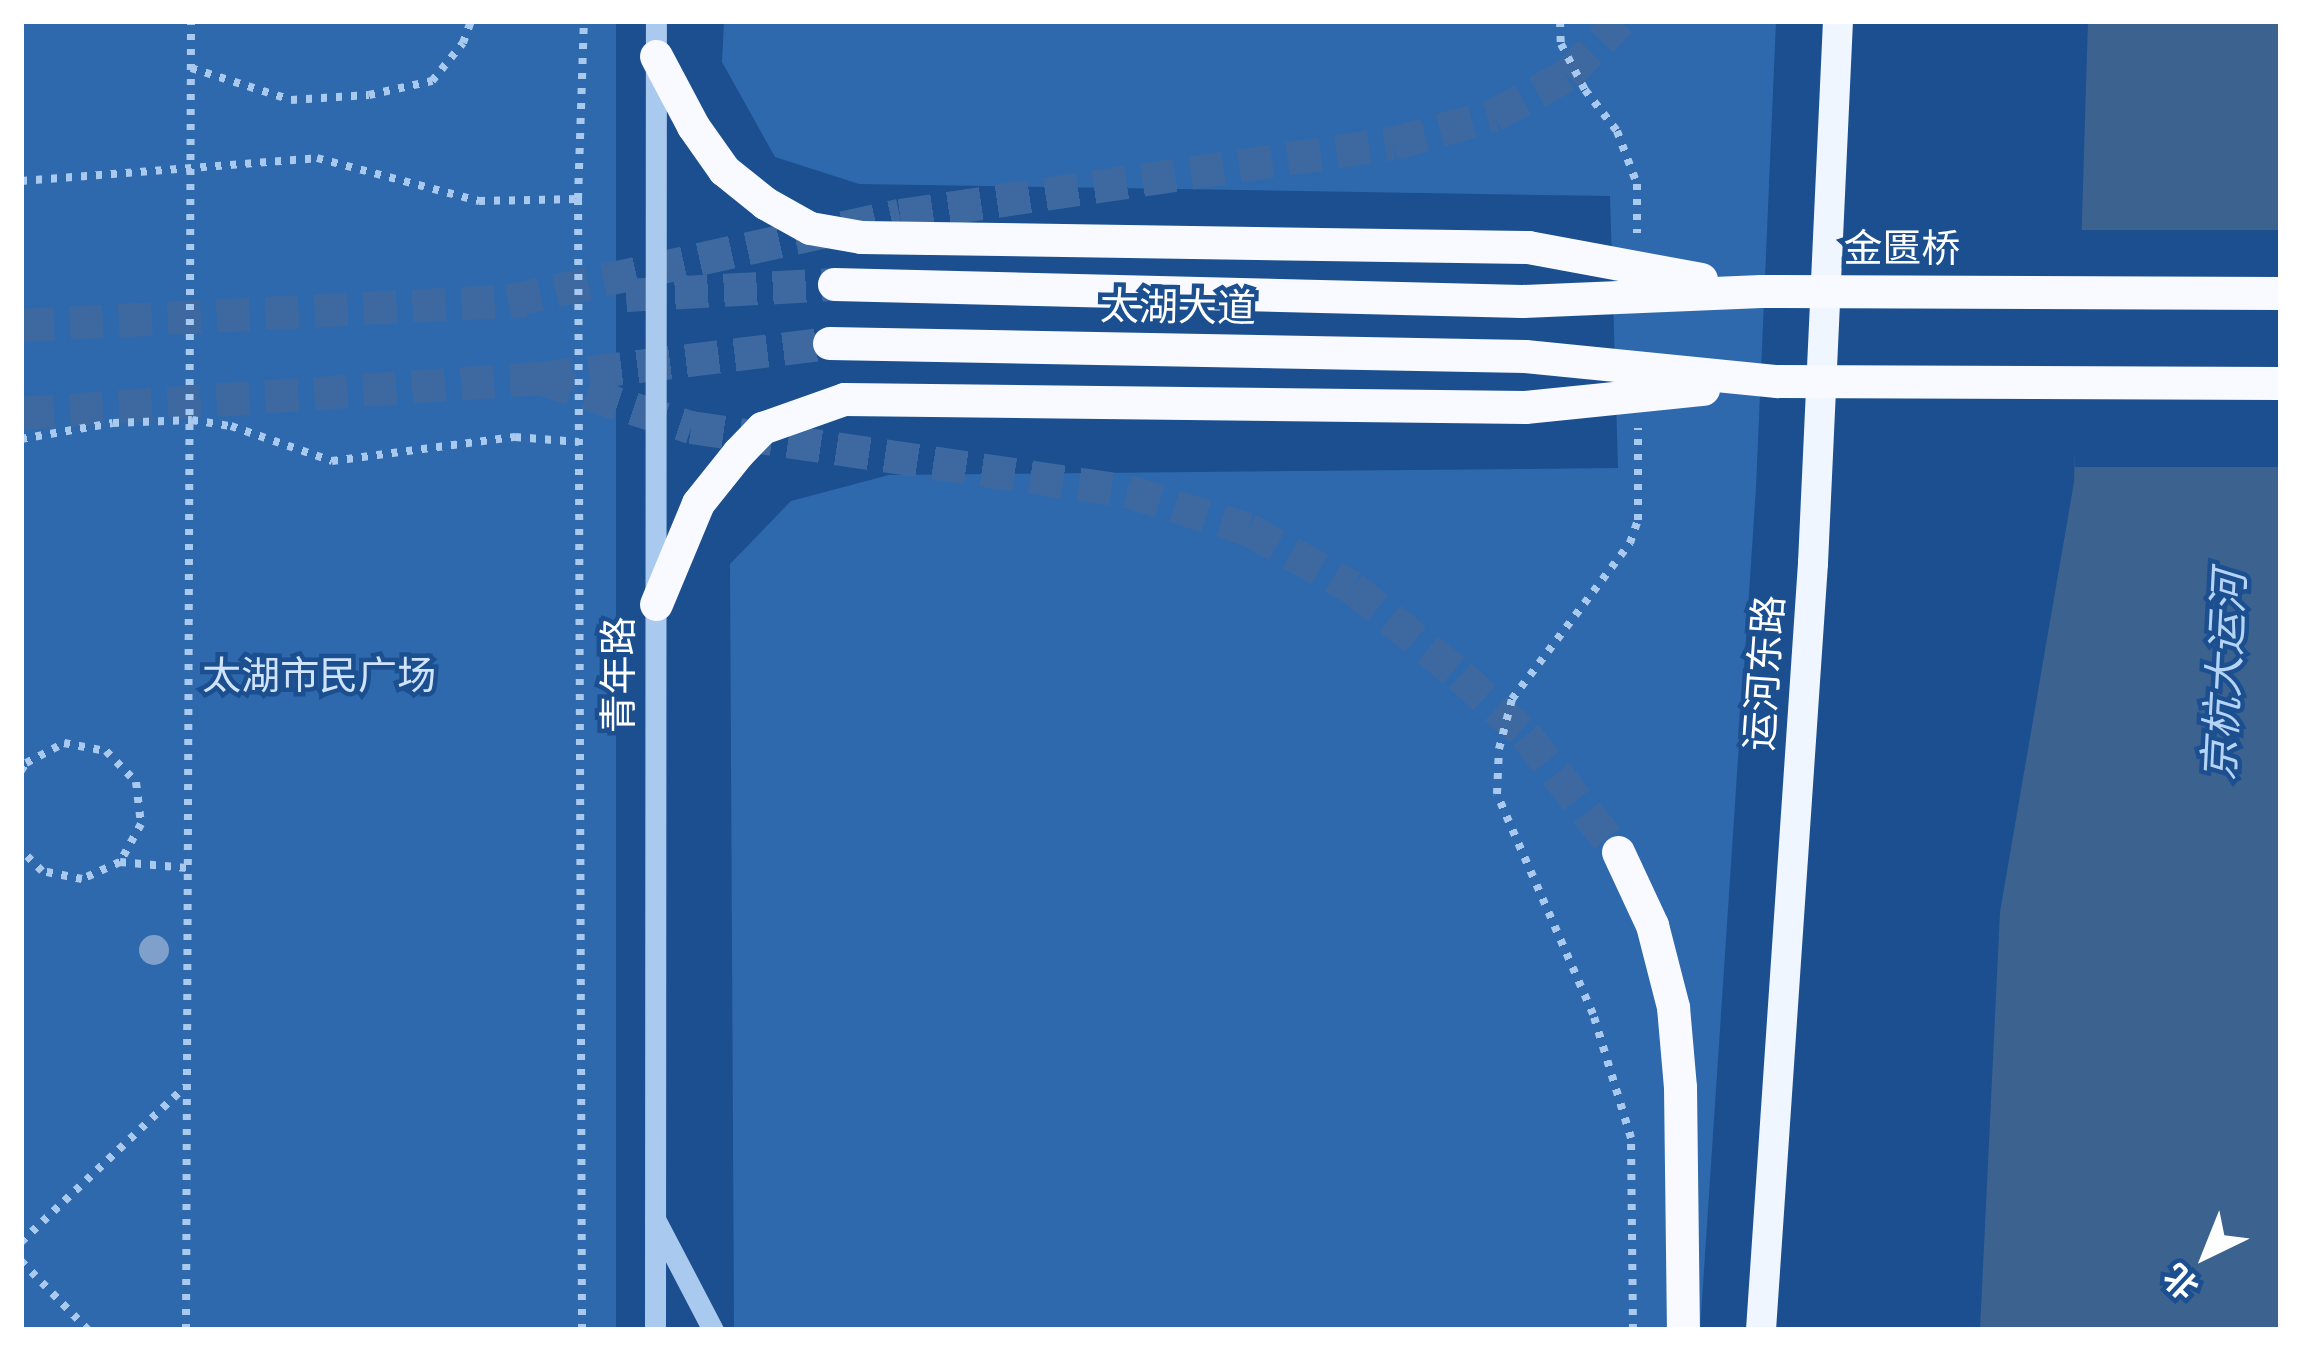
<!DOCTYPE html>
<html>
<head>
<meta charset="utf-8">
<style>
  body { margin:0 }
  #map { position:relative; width:2302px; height:1351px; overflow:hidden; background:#1b4f8f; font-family:"Fira Sans","Noto Sans SC",sans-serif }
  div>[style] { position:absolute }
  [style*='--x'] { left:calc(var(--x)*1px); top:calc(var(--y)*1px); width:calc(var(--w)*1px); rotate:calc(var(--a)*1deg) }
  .green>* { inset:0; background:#2e69ad; transform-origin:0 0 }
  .water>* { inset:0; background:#3c6290 }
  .pier>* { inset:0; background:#1b4f8f; transform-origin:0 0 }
  .trunk-tunnel>* { height:33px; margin-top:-16.5px; transform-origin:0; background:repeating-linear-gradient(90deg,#3d69a0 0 33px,transparent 0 49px) }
  .path>* { height:8px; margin-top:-4px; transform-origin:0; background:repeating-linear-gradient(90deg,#a9c9ee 0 6px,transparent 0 15px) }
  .tertiary>* { height:21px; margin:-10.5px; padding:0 10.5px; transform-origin:10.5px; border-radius:10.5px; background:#a9c9ee }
  .primary>* { height:30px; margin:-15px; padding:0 15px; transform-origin:15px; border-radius:15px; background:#f0f6ff }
  .trunk>* { height:33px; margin:-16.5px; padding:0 16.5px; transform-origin:16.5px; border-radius:16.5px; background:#f8faff }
  .trees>* { width:30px; height:30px; margin:-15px; border-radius:50%; background:#7ea0ca }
  span { translate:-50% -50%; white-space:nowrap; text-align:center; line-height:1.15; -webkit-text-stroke:9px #1b4f8f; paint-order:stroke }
  .street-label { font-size:39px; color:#fff }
  .park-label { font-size:39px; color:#cfe3fa }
  .water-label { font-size:42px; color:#b5d3f5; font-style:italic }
  .frame { position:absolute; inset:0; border:24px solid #fff; pointer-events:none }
  .north { position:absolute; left:2146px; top:1195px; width:120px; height:120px; -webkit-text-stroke:9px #1b4f8f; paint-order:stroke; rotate:223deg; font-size:33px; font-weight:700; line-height:48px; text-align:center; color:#fff }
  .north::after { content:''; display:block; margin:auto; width:42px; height:54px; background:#fff; clip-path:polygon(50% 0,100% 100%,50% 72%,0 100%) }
</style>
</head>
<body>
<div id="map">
  <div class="green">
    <i style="left:21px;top:21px;width:595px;height:1309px"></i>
    <i style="clip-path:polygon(724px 21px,1776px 21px,1756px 488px,1700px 1330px,734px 1330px,730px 564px,791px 501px,889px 475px,1618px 468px,1610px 196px,859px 184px,775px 157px,722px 62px)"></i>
  </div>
  <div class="water">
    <i style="clip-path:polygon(2088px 21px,2281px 21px,2281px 1330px,1980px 1330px,2000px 912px,2074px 482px)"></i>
  </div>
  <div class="pier">
    <i style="left:2281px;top:230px;width:237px;height:206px;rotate:90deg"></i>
  </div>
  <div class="trunk-tunnel">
    <i style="--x:626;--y:295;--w:208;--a:-3"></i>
    <i style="--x:508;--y:301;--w:401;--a:-12.4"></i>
    <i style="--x:900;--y:215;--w:498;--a:-8.3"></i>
    <i style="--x:1393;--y:143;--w:105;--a:-15.5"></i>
    <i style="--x:1494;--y:115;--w:83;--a:-28.7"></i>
    <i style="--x:1567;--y:75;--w:76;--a:-45.5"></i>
    <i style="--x:21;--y:325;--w:506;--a:-2.83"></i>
    <i style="--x:540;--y:378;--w:159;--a:18"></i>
    <i style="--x:691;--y:427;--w:442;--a:8.3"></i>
    <i style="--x:1128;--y:491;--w:126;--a:17.6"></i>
    <i style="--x:1248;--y:529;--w:119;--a:29.1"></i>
    <i style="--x:1352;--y:587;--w:139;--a:39.2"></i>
    <i style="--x:1460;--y:675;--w:89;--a:42.3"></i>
    <i style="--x:1526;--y:735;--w:149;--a:51.8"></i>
    <i style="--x:21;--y:413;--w:520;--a:-3.86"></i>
    <i style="--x:540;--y:378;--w:291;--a:-6.9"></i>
  </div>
  <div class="path">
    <i style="--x:1560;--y:21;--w:23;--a:88"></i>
    <i style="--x:1561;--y:44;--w:52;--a:62.4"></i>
    <i style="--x:1585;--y:90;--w:52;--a:52"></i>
    <i style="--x:1617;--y:131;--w:57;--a:69.3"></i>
    <i style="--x:1637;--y:184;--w:49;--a:90"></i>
    <i style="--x:191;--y:68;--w:105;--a:17.7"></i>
    <i style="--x:291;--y:100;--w:78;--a:-3.7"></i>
    <i style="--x:369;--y:95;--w:65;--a:-12.5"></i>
    <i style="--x:432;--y:81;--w:49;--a:-50.8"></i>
    <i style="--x:463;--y:43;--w:23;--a:-70"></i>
    <i style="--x:21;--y:181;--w:297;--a:-4.4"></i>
    <i style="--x:317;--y:158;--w:168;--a:14.9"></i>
    <i style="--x:479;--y:201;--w:99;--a:-1.2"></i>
    <i style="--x:21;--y:439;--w:93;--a:-9.9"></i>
    <i style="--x:113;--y:423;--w:79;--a:-2.2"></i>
    <i style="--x:192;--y:420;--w:39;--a:9"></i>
    <i style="--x:231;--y:426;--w:107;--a:19.1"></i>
    <i style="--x:332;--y:461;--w:185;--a:-7.5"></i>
    <i style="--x:515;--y:437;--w:64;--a:4.5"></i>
    <i style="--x:21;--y:771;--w:9;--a:-58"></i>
    <i style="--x:26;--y:763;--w:43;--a:-27.8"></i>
    <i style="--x:64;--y:743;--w:43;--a:10.8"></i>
    <i style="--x:106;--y:751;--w:43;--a:45.9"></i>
    <i style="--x:136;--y:782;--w:42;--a:83.2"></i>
    <i style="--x:141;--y:824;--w:43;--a:118.9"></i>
    <i style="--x:120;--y:862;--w:42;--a:155.9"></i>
    <i style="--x:82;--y:879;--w:41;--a:-168.7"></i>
    <i style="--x:42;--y:871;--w:30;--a:-135"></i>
    <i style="--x:120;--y:862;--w:67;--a:5.1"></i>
    <i style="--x:21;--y:1242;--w:226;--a:-43.4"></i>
    <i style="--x:21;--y:1261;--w:96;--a:45.8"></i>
    <i style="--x:186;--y:1330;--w:1309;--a:-89.78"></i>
    <i style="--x:582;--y:1330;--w:1131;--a:-90.2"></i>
    <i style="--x:578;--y:199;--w:178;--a:-88.1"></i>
    <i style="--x:1633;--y:1330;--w:192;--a:-90.6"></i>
    <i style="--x:1631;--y:1138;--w:130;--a:-107"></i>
    <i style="--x:1593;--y:1014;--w:240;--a:-113.6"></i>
    <i style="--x:1497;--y:794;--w:45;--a:-87.5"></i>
    <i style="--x:1499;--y:749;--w:52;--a:-75.4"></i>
    <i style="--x:1512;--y:699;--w:196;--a:-52.9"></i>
    <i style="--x:1630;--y:543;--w:24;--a:-71"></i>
    <i style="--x:1638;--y:520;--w:92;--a:-90"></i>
  </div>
  <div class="tertiary">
    <i style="--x:655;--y:1219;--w:125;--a:62.4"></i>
    <i style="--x:655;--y:1330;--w:1309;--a:-89.96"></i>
  </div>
  <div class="primary">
    <i style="--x:1761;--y:1330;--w:769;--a:-86.12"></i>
    <i style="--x:1813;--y:563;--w:543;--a:-87.36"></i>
  </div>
  <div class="trunk">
    <i style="--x:656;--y:56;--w:79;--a:62.1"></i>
    <i style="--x:693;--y:126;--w:54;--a:54.8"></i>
    <i style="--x:724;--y:170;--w:53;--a:38.8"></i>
    <i style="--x:765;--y:203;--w:51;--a:29.1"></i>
    <i style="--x:810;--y:228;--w:52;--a:10"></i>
    <i style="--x:861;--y:237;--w:667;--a:0.86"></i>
    <i style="--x:1528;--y:247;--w:176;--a:10.5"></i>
    <i style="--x:834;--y:284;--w:688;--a:1.42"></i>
    <i style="--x:1522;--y:301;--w:239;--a:-2.4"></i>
    <i style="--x:1761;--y:291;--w:520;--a:0.22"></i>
    <i style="--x:829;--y:343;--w:696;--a:1.07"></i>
    <i style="--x:1525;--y:356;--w:253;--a:5.7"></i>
    <i style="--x:1777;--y:381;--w:504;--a:0.23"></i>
    <i style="--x:656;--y:604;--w:109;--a:-67.4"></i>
    <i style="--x:698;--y:503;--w:64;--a:-51.3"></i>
    <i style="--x:738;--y:453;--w:35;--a:-46"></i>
    <i style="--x:762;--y:428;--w:87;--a:-19.5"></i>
    <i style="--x:844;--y:399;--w:681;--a:0.67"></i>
    <i style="--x:1525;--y:407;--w:179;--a:-5.8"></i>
    <i style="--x:1618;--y:852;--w:81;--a:65"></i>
    <i style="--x:1652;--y:925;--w:85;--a:75.6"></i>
    <i style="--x:1673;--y:1007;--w:80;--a:85"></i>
    <i style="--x:1680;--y:1087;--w:243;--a:89.3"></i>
  </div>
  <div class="trees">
    <i style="left:154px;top:950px"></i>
  </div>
  <div class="street-label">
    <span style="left:1902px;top:249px">金匮桥</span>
    <span style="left:1178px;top:308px;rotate:1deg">太湖大道</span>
    <span style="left:1765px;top:673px;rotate:-86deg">运河东路</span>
    <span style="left:619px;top:675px;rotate:-90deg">青年路</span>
  </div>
  <div class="park-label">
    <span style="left:319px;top:676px">太湖市民广场</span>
  </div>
  <div class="water-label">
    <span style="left:2225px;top:676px;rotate:-87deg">京杭大运河</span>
  </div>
  <div class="frame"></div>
  <div class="north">北</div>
</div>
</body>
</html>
